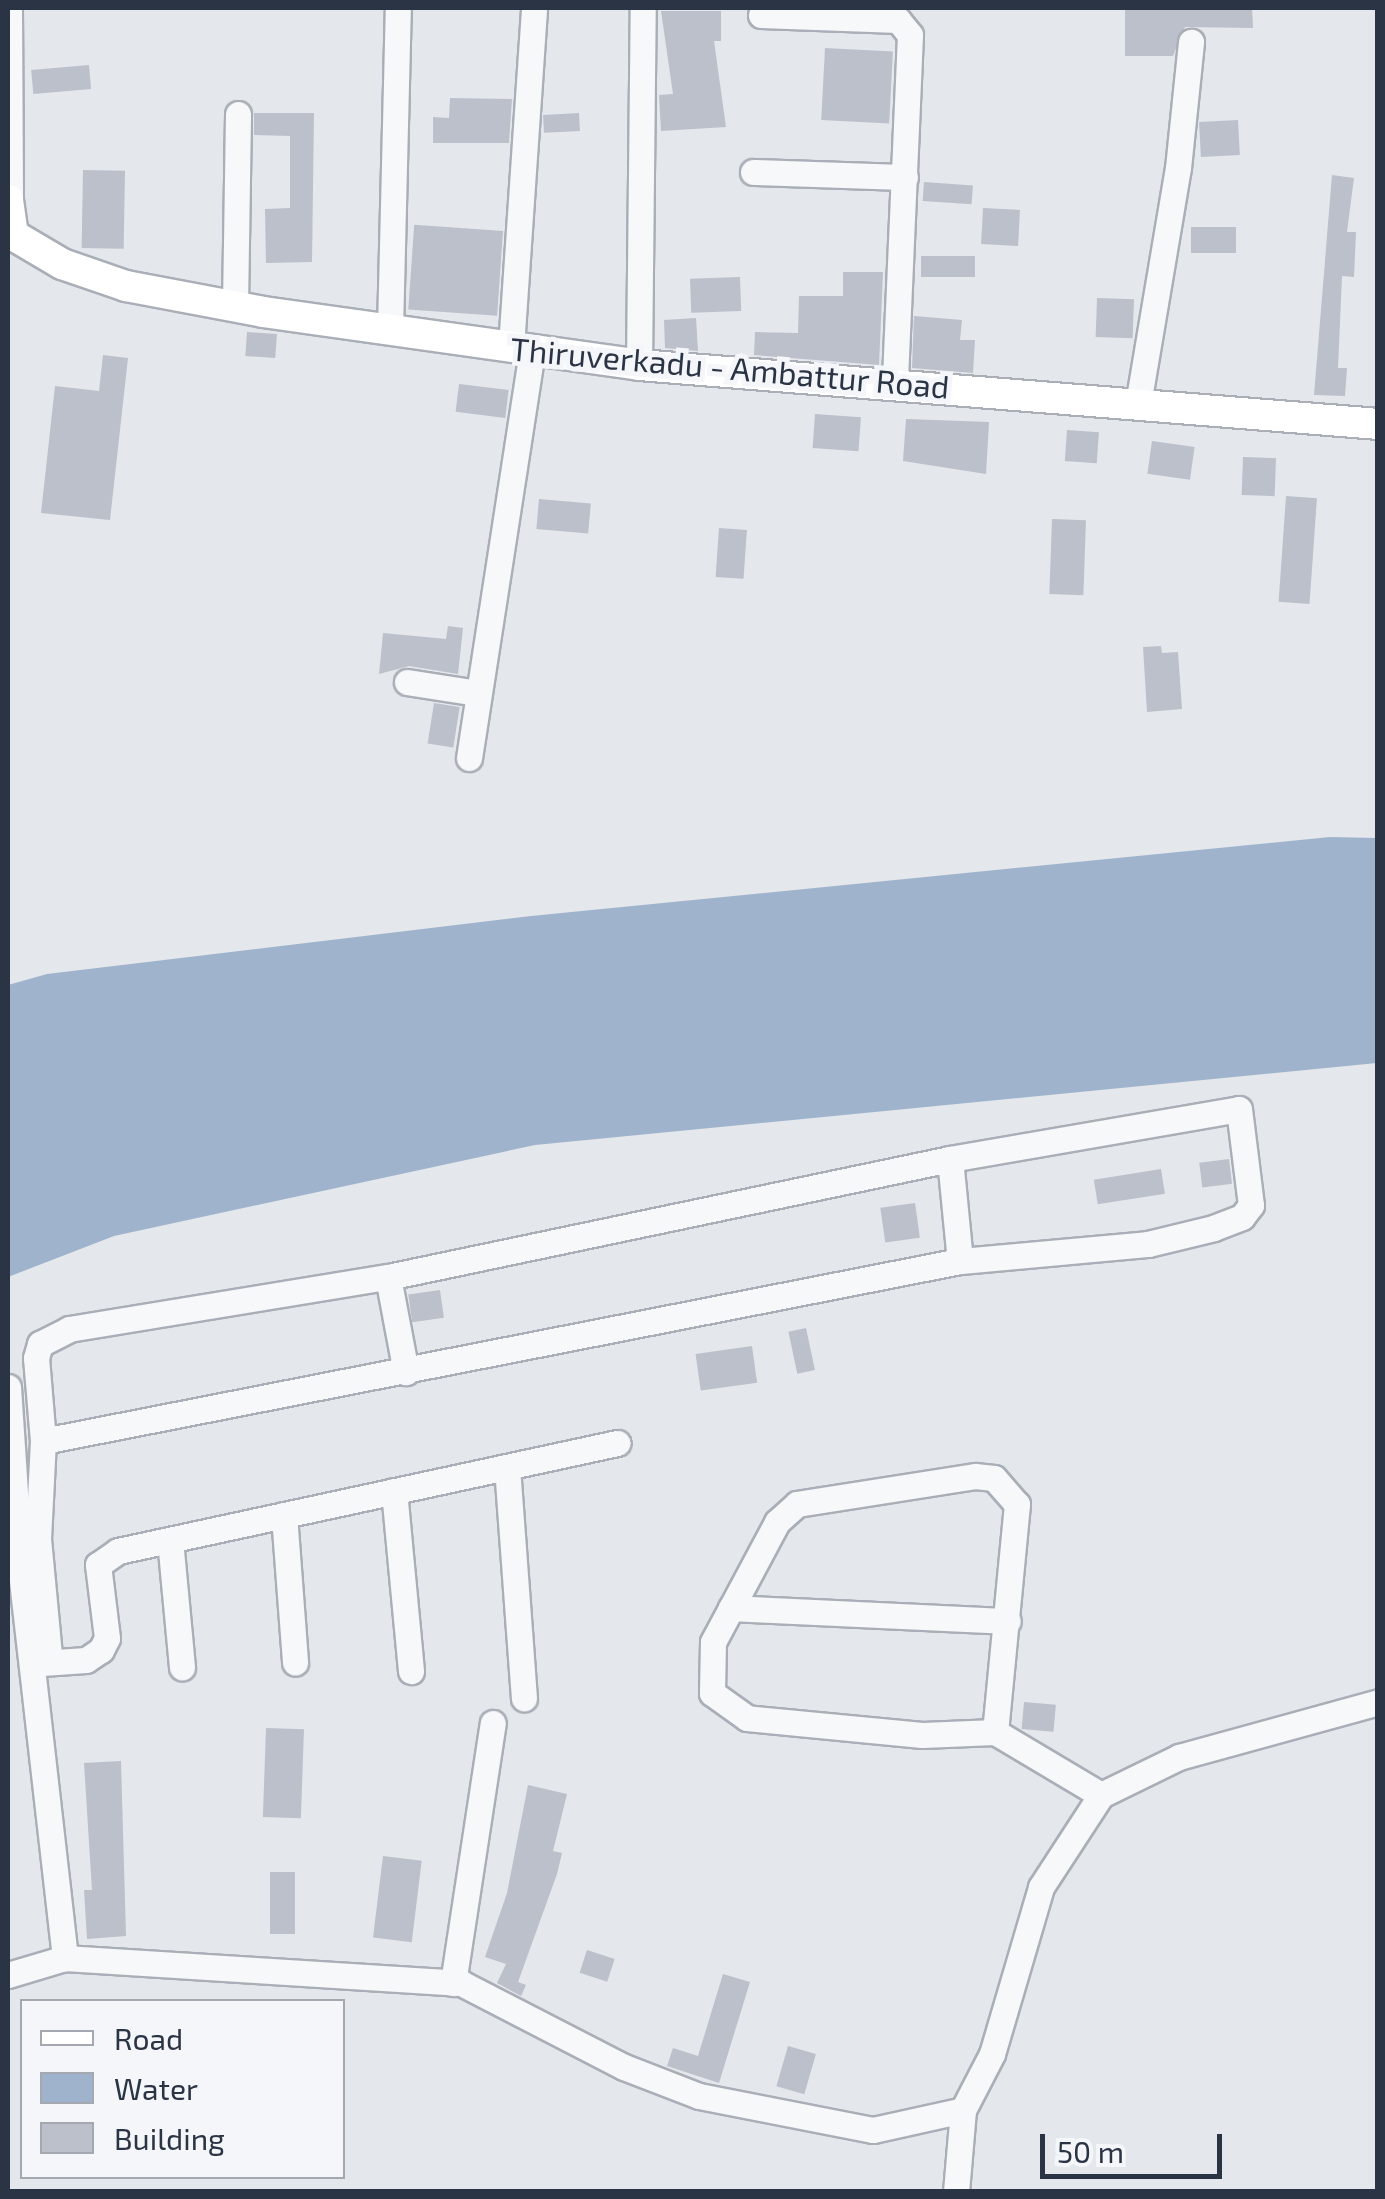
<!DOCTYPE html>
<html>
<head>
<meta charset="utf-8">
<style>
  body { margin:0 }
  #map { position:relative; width:1385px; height:2199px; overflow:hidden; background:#e4e7ec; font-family:"Exo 2",sans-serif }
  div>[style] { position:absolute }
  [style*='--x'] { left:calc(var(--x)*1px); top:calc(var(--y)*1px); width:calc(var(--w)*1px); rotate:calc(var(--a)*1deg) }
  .water>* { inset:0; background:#9fb4cc }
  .building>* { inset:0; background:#bbc0ca; transform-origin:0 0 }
  .roads { filter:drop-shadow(2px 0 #a9aeb7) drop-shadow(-2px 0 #a9aeb7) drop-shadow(0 2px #a9aeb7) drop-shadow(0 -2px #a9aeb7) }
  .minor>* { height:25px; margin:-12.5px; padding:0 12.5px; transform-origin:12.5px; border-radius:12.5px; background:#f7f8fa }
  .major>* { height:30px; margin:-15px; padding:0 15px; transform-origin:15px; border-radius:15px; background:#fff }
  span { translate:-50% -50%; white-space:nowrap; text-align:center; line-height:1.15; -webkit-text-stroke:10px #f4f6f9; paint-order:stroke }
  .street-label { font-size:32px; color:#2b3445 }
  .frame { position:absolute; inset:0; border:10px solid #2b3445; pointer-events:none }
  .legend { position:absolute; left:20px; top:1999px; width:325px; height:180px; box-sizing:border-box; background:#f4f6f9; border:2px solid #a4a8b1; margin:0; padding:12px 18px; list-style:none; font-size:30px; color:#2b3445 }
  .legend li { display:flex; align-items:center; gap:20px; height:50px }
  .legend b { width:50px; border:2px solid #a4a8b1 }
  .scale { position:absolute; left:1040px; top:2134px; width:182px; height:45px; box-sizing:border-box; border:5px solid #2b3445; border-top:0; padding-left:12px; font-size:30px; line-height:35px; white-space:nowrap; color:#2b3445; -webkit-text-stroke:8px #f4f6f9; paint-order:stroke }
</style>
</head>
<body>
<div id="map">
  <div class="water">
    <i style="clip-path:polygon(1330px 837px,1377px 838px,1377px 1063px,535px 1145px,114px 1236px,8px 1277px,8px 985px,47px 974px,531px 916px)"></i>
  </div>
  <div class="building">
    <i style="clip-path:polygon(1125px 8px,1252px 8px,1253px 28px,1185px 27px,1173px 56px,1125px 56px)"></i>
    <i style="clip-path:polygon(661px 11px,721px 11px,721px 41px,714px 41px,726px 127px,661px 131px,659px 95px,673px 94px)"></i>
    <i style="left:825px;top:48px;width:68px;height:72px;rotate:3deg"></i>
    <i style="left:89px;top:65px;width:24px;height:58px;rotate:85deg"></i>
    <i style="clip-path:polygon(450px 98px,512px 99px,509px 143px,433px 143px,433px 117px,449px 118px)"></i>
    <i style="clip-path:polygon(254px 113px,314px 113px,312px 262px,266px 263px,265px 209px,290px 208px,290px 136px,254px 135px)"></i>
    <i style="left:579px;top:113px;width:18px;height:36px;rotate:87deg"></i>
    <i style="left:1238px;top:120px;width:35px;height:39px;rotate:87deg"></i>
    <i style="left:83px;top:170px;width:42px;height:78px;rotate:1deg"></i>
    <i style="clip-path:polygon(1332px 175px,1354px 178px,1347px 232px,1356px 232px,1354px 277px,1342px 276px,1338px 368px,1347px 368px,1345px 396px,1314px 395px)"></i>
    <i style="left:924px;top:182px;width:49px;height:19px;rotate:4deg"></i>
    <i style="left:983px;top:208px;width:37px;height:36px;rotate:3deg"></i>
    <i style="left:1191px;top:227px;width:45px;height:26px"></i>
    <i style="left:503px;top:231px;width:85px;height:89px;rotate:94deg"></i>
    <i style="left:921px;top:256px;width:54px;height:21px"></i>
    <i style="clip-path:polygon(843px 272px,883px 272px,879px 365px,754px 355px,755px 332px,798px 333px,799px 296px,843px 296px)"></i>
    <i style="left:740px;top:277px;width:34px;height:50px;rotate:88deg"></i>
    <i style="left:1097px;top:298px;width:37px;height:39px;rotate:2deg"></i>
    <i style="clip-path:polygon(914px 316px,962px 320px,960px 340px,975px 340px,973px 373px,912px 368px)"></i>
    <i style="clip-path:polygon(696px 318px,698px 351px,665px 348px,664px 320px)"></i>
    <i style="left:247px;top:332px;width:30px;height:24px;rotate:4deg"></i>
    <i style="clip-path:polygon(103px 355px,128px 358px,110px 520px,41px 513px,55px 386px,99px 391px)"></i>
    <i style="left:459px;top:384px;width:50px;height:28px;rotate:7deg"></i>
    <i style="left:815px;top:414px;width:46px;height:34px;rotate:4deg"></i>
    <i style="clip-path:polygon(906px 419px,989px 422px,986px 474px,903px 461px)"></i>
    <i style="left:1067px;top:430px;width:32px;height:31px;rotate:4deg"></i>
    <i style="left:1152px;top:441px;width:43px;height:33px;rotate:8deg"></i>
    <i style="left:1243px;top:457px;width:33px;height:38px;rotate:2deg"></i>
    <i style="left:1286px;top:496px;width:31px;height:106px;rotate:4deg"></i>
    <i style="left:539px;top:499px;width:52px;height:30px;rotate:5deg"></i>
    <i style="left:1052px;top:519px;width:34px;height:75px;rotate:2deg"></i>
    <i style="left:719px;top:528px;width:28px;height:49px;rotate:4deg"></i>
    <i style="clip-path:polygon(448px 626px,463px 628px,458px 674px,409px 666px,379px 674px,383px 633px,446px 639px)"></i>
    <i style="clip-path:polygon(1161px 646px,1162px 653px,1178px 652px,1182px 709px,1147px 712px,1143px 647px)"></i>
    <i style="left:434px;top:703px;width:26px;height:41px;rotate:9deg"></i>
    <i style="left:1229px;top:1159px;width:25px;height:30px;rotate:83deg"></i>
    <i style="left:1161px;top:1169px;width:25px;height:68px;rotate:81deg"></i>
    <i style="left:915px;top:1203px;width:35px;height:35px;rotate:82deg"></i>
    <i style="left:440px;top:1290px;width:28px;height:32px;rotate:82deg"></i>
    <i style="left:806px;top:1328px;width:43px;height:18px;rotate:78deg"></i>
    <i style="left:752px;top:1346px;width:37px;height:57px;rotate:82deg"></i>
    <i style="left:1024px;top:1702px;width:32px;height:27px;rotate:5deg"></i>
    <i style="left:266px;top:1728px;width:38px;height:89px;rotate:2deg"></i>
    <i style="clip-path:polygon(121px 1761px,126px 1936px,87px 1939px,84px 1890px,92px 1890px,84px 1763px)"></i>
    <i style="clip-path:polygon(528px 1785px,567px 1794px,553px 1851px,562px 1853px,557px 1874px,518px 1982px,526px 1985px,521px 1996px,497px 1983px,506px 1964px,485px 1957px,507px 1893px)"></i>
    <i style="left:383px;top:1856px;width:39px;height:82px;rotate:7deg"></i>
    <i style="left:270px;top:1872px;width:25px;height:62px"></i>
    <i style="left:587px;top:1950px;width:29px;height:24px;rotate:18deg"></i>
    <i style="clip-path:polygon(723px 1974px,750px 1982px,719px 2083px,667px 2066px,673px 2048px,698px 2056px)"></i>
    <i style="left:788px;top:2046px;width:29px;height:42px;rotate:16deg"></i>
  </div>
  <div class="roads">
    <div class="minor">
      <i style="--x:9;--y:8;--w:195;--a:89.7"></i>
      <i style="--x:761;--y:15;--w:137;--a:2.1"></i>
      <i style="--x:898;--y:20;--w:19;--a:51"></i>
      <i style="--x:910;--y:35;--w:347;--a:92.5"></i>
      <i style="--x:753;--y:172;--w:152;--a:1.9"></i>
      <i style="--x:235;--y:306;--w:192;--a:-89.1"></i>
      <i style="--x:390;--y:329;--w:321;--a:-88.6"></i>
      <i style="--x:511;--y:347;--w:340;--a:-86.1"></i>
      <i style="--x:639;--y:365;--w:357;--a:-89.4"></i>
      <i style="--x:1138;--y:404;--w:239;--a:-80.4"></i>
      <i style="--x:1178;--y:168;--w:127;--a:-84.1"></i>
      <i style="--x:407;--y:682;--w:71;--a:8.9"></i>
      <i style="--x:469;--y:758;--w:413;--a:-81.2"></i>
      <i style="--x:950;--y:1159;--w:102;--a:84.4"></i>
      <i style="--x:388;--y:1277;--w:97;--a:79.3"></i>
      <i style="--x:8;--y:1387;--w:167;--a:86.2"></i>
      <i style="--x:19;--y:1554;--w:407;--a:83.5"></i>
      <i style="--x:507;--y:1467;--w:232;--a:85.8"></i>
      <i style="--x:975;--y:1476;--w:19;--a:6"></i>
      <i style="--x:994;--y:1478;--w:35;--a:49"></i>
      <i style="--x:1017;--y:1504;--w:229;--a:95.5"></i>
      <i style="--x:995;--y:1732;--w:73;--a:177.6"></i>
      <i style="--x:922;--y:1735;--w:176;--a:-174.5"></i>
      <i style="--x:747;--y:1718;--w:43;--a:-144.5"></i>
      <i style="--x:712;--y:1693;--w:51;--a:-88.9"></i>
      <i style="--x:713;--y:1642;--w:136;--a:-61.9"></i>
      <i style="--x:777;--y:1522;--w:27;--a:-42"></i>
      <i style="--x:797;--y:1504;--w:180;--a:-8.9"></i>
      <i style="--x:394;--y:1491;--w:181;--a:84.6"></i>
      <i style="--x:284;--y:1515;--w:148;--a:85.7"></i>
      <i style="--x:170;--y:1540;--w:128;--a:84.6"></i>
      <i style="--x:731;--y:1608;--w:277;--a:2.7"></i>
      <i style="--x:32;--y:1663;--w:19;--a:-25"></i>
      <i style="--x:49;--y:1655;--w:117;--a:-95.4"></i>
      <i style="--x:38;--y:1539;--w:98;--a:-87.1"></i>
      <i style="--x:43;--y:1441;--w:83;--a:-94.8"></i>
      <i style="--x:36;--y:1358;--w:15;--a:-74"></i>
      <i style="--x:40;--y:1344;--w:33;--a:-27"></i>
      <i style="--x:69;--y:1329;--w:323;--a:-9.3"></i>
      <i style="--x:388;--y:1277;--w:574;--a:-11.86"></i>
      <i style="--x:950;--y:1159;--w:293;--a:-9.8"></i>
      <i style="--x:1239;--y:1109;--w:97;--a:82.9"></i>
      <i style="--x:1251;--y:1205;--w:15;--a:127"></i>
      <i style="--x:1242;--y:1217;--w:30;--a:159"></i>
      <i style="--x:1214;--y:1228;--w:68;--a:166.4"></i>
      <i style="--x:1148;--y:1244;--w:189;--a:174.8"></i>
      <i style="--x:960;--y:1261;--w:934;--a:168.89"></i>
      <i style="--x:42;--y:1663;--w:44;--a:-3.9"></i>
      <i style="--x:86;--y:1660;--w:18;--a:-34"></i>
      <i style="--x:101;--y:1650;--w:13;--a:-63"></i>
      <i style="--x:107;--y:1638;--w:74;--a:-97"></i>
      <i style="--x:98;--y:1565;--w:24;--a:-35"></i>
      <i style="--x:118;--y:1551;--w:511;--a:-12.21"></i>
      <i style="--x:995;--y:1732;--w:123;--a:30.7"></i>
      <i style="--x:8;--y:1975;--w:59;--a:-16.6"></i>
      <i style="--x:65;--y:1958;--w:397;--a:3.6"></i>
      <i style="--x:461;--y:1983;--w:183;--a:27.3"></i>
      <i style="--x:624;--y:2067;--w:80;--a:21.1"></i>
      <i style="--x:699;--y:2096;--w:177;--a:11.1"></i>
      <i style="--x:873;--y:2130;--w:92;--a:-12.5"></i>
      <i style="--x:963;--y:2110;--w:63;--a:-62.6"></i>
      <i style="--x:992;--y:2054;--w:174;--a:-73.6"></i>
      <i style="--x:1041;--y:1887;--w:110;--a:-56.9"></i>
      <i style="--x:1101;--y:1795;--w:87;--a:-26"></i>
      <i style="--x:1179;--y:1757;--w:206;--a:-15.4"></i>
      <i style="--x:453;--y:1983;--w:263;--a:-81.3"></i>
      <i style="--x:956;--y:2192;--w:82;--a:-85.1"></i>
    </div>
    <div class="major">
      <i style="--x:8;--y:200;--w:35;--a:82"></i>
      <i style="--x:13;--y:235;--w:57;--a:30.6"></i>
      <i style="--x:62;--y:264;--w:68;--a:19"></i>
      <i style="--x:126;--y:286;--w:139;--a:10.7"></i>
      <i style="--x:263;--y:312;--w:380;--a:8"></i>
      <i style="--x:639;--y:365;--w:741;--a:4.56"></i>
    </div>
  </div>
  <div class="street-label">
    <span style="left:730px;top:367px;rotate:5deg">Thiruverkadu - Ambattur Road</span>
  </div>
  <div class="frame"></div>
  <ul class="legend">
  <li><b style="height:12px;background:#fff"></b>Road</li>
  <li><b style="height:28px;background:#9fb4cc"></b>Water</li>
  <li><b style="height:28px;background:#bbc0ca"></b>Building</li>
  </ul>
  <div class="scale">50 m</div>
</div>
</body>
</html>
